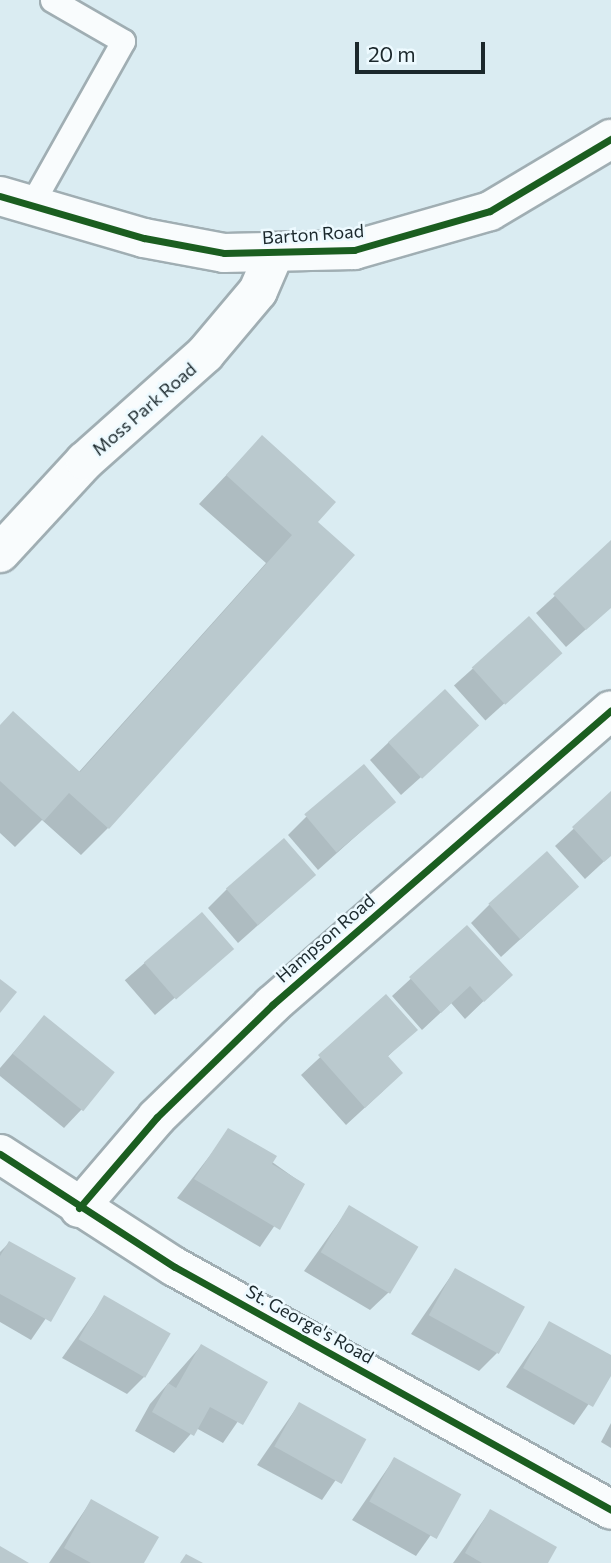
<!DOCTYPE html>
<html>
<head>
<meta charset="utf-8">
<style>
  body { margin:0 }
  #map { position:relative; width:611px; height:1563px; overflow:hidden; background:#daecf2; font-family:Commissioner,sans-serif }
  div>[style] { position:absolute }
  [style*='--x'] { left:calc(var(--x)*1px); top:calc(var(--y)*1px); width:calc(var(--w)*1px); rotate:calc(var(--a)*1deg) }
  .shadow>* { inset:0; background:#0003; transform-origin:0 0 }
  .building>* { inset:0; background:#bac9ce; transform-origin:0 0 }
  .roads { filter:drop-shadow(2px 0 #a0aeb3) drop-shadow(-2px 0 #a0aeb3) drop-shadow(0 2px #a0aeb3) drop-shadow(0 -2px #a0aeb3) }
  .lane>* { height:23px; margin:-11.5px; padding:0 11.5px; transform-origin:11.5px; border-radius:11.5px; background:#f9fcfd }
  .street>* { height:38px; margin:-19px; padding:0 19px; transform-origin:19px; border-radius:19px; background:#f9fcfd }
  .secondary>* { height:38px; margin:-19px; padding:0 19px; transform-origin:19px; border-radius:19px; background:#f9fcfd }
  .cycleway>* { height:7px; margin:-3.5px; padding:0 3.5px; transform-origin:3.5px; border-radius:3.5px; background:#1b5e20 }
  span { translate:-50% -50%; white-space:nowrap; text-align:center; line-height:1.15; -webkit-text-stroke:5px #edfaff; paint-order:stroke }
  .street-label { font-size:18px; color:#1b282c }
  .scale { position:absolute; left:355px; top:42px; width:130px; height:32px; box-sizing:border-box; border:4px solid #1b282c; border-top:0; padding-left:9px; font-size:21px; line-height:24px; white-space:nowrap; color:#1b282c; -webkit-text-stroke:5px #edfaff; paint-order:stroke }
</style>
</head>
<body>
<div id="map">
  <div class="shadow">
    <i style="clip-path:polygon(262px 437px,316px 522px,108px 828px,81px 855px,42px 820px,15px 847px,0 833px,0 726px,78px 773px,266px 563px,199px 504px)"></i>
    <i style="clip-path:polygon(611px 545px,611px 607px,566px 647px,536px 613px)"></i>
    <i style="left:529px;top:618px;width:47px;height:101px;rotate:48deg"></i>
    <i style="clip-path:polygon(389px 742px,458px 744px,401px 795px,370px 760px)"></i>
    <i style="clip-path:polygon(611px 794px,611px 855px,585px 879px,555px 846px)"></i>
    <i style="clip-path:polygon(394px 802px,318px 870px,288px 835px,306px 817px)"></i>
    <i style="clip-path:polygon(314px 875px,238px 943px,208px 908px,227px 889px)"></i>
    <i style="clip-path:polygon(489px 905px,558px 905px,501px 957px,471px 923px)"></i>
    <i style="left:201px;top:914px;width:46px;height:101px;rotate:49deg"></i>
    <i style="clip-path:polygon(467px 927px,492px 993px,465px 1019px,451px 1003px,422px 1030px,392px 996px)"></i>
    <i style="clip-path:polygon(385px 997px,415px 1030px,387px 1057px,383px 1091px,346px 1125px,301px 1075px)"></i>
    <i style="clip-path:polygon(44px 1017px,82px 1109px,64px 1128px,0 1076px,0 1068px)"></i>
    <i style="clip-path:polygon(229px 1131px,303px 1184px,260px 1247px,177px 1198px)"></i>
    <i style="clip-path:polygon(349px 1208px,389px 1292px,370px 1310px,304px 1271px)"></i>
    <i style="clip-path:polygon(9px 1243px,73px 1279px,31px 1340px,0 1322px,0 1252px)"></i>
    <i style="clip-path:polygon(455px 1270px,497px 1353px,479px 1371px,411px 1334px)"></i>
    <i style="clip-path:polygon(105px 1297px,145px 1376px,127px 1394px,62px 1358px)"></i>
    <i style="clip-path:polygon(550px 1323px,611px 1357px,611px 1372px,574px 1425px,506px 1387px)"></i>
    <i style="clip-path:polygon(201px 1346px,265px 1382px,223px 1443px,196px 1428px,174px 1453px,135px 1431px,150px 1404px)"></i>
    <i style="clip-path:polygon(299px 1404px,363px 1440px,322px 1500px,257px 1465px)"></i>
    <i style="clip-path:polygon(611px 1423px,611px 1448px,601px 1442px)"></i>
    <i style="clip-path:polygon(394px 1459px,459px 1495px,416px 1556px,352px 1520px)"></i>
    <i style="clip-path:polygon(91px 1501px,142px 1563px,49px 1563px)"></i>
    <i style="clip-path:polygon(490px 1511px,546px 1563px,453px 1563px)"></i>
  </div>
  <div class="building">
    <i style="clip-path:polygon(262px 435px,336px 502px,318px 522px,355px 555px,109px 829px,69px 793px,44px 821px,0 781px,0 725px,13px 711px,80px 772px,292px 535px,226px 475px)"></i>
    <i style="clip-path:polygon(611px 540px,611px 608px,586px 630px,553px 594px)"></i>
    <i style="left:529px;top:616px;width:50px;height:77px;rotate:48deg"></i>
    <i style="left:445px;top:689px;width:50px;height:78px;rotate:47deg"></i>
    <i style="left:364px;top:764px;width:50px;height:78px;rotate:50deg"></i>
    <i style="clip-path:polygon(611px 791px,611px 856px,604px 862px,572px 827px)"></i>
    <i style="left:284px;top:838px;width:49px;height:77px;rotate:49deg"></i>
    <i style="left:547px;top:851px;width:48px;height:79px;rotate:48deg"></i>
    <i style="left:202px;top:912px;width:49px;height:77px;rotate:49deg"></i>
    <i style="clip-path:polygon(467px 925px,513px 975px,484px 1002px,470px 986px,441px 1013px,409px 977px)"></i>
    <i style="clip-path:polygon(0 979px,17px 992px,0 1013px)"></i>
    <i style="clip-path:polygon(386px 994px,418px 1030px,388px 1056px,403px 1073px,365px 1108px,318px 1055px)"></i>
    <i style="left:44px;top:1015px;width:91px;height:50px;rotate:39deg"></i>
    <i style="clip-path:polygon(228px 1128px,277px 1156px,272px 1164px,305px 1184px,280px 1230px,194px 1179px)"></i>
    <i style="left:349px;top:1205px;width:81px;height:55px;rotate:31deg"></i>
    <i style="clip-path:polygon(9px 1241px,76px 1278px,51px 1322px,0 1294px,0 1256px)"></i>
    <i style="left:455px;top:1268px;width:80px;height:54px;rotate:29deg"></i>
    <i style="left:104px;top:1295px;width:77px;height:51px;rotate:30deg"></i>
    <i style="clip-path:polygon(549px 1321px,611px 1355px,611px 1376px,593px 1407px,523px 1368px)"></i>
    <i style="clip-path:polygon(201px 1344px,268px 1382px,243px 1425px,210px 1407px,194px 1436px,152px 1412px,168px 1383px,176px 1388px)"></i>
    <i style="left:299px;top:1402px;width:77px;height:51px;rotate:29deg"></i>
    <i style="left:394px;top:1457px;width:77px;height:51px;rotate:29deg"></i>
    <i style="clip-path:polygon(91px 1499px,159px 1537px,144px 1563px,91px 1563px,64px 1548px)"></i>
    <i style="clip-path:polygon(490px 1509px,557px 1547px,548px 1563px,482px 1563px,465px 1553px)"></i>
    <i style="clip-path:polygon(0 1546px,29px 1563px,0 1563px)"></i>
    <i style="clip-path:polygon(186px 1554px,203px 1563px,180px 1563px)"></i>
  </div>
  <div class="roads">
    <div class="lane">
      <i style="--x:31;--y:205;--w:188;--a:-60.7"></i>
      <i style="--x:123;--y:41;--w:82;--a:-150"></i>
    </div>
    <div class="street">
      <i style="--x:0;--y:553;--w:125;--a:-47.3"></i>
      <i style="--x:85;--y:461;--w:161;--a:-41.7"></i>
      <i style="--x:205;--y:354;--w:82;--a:-49.9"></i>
      <i style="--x:258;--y:291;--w:40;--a:-66.6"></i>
      <i style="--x:0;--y:1154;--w:208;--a:32.9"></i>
      <i style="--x:175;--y:1267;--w:499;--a:29.1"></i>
      <i style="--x:79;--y:1208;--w:120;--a:-49.4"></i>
      <i style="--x:157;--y:1117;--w:161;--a:-44.2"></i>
      <i style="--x:272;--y:1005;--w:449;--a:-41"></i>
    </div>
    <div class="secondary">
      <i style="--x:0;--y:196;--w:150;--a:16.3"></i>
      <i style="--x:144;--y:238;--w:81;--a:10.6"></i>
      <i style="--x:224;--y:253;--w:130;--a:-1.3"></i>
      <i style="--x:354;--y:250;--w:141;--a:-16"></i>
      <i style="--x:490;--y:211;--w:141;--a:-30.8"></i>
    </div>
  </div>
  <div class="cycleway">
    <i style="--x:0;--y:196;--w:150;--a:16.3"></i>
    <i style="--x:144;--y:238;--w:81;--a:10.6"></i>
    <i style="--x:224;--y:253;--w:130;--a:-1.3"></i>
    <i style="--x:354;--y:250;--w:141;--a:-16"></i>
    <i style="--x:490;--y:211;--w:141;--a:-30.8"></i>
    <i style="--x:0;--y:1154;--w:208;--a:32.9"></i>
    <i style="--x:175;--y:1267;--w:499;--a:29.1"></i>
    <i style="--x:79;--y:1208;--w:120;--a:-49.4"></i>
    <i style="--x:157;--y:1117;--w:161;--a:-44.2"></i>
    <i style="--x:272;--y:1005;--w:449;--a:-41"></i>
  </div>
  <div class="street-label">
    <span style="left:313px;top:234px;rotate:-4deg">Barton Road</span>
    <span style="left:144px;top:409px;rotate:-41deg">Moss Park Road</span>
    <span style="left:325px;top:938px;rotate:-41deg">Hampson Road</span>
    <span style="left:310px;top:1324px;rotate:29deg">St. George's Road</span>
  </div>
  <div class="scale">20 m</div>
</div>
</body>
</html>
